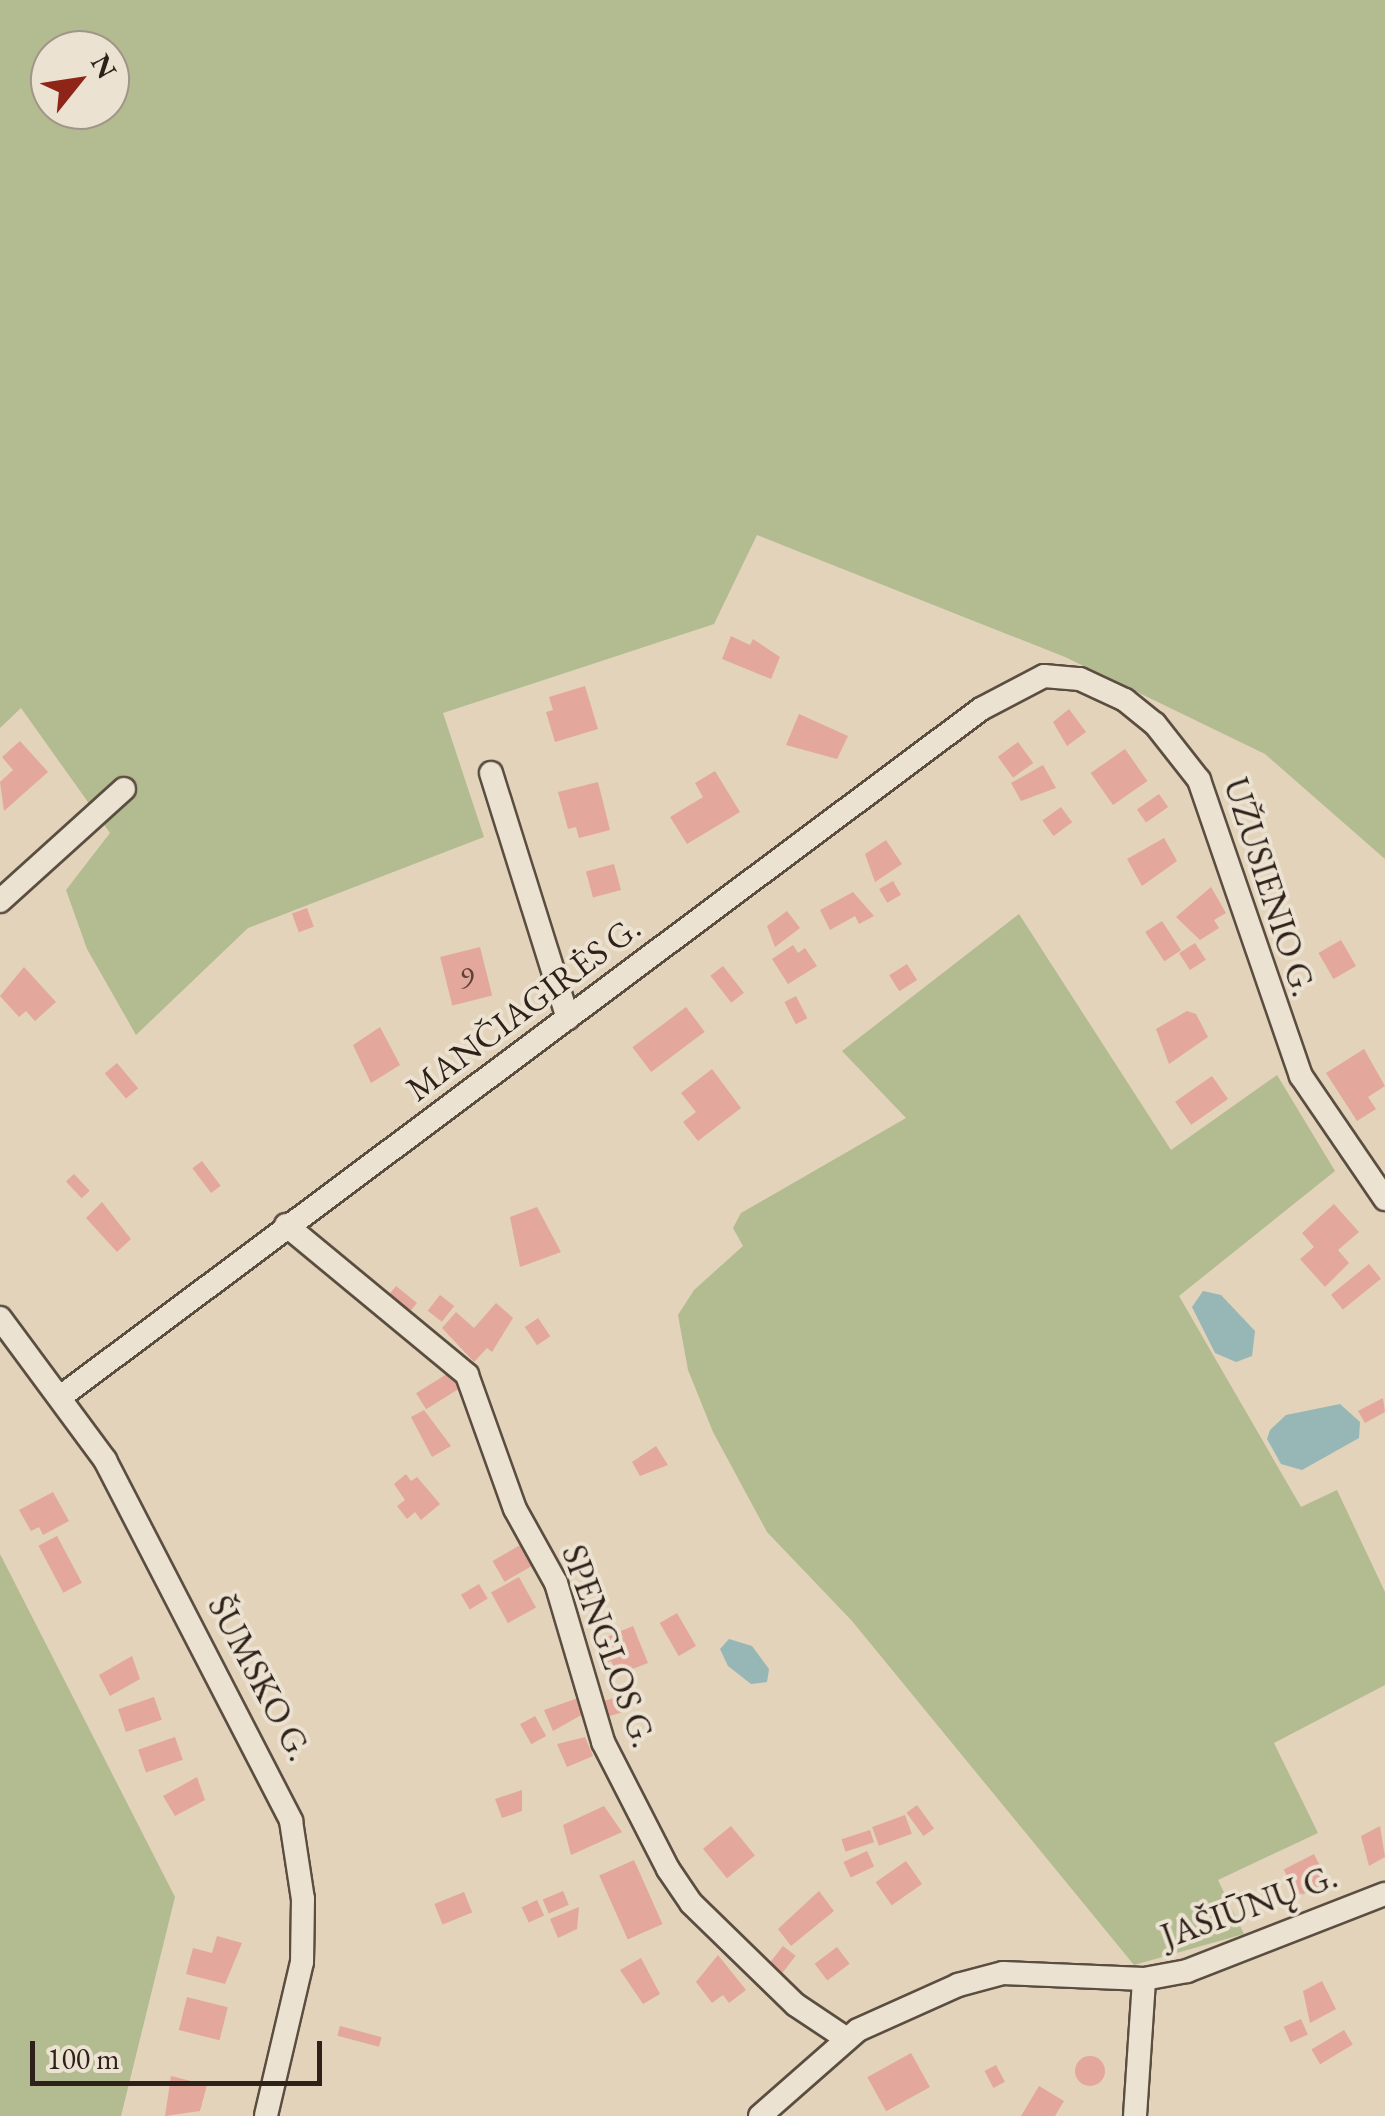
<!DOCTYPE html>
<html>
<head>
<meta charset="utf-8">
<style>
  body { margin:0 }
  #map { position:relative; width:1385px; height:2116px; overflow:hidden; background:#e2d3ba; font-family:"EB Garamond",serif }
  div>[style] { position:absolute }
  [style*='--x'] { left:calc(var(--x)*1px); top:calc(var(--y)*1px); width:calc(var(--w)*1px); rotate:calc(var(--a)*1deg) }
  .green>* { inset:0; background:#b3bc90 }
  .water>* { inset:0; background:#96b7b6 }
  .building>* { inset:0; background:#e4a79c; transform-origin:0 0 }
  .round { border-radius:50% }
  .roads { filter:drop-shadow(2px 0 #5b4e41) drop-shadow(-2px 0 #5b4e41) drop-shadow(0 2px #5b4e41) drop-shadow(0 -2px #5b4e41) }
  .minor>* { height:22px; margin:-11px; padding:0 11px; transform-origin:11px; border-radius:11px; background:#ece2d2 }
  span { translate:-50% -50%; white-space:nowrap; text-align:center; line-height:1.15; -webkit-text-stroke:8px #ece2d2; paint-order:stroke }
  .number-label { font-size:30px; color:#5c423a }
  .number-label span { -webkit-text-stroke-width:0 }
  .street-label { font-size:35px; color:#2e2119 }
  .north { position:absolute; left:30px; top:30px; width:100px; height:100px; box-sizing:border-box; background:#ece2d2; border:2px solid #a09588; border-radius:50%; rotate:60deg; font-size:28px; font-weight:700; line-height:40px; text-align:center; color:#2e2119 }
  .north::after { content:''; display:block; margin:auto; width:35px; height:45px; background:#8f2418; clip-path:polygon(50% 0,100% 100%,50% 72%,0 100%) }
  .scale { position:absolute; left:30px; top:2041px; width:292px; height:45px; box-sizing:border-box; border:5px solid #2e2119; border-top:0; padding-left:12px; font-size:30px; line-height:35px; white-space:nowrap; color:#2e2119; -webkit-text-stroke:8px #ece2d2; paint-order:stroke }
</style>
</head>
<body>
<div id="map">
  <div class="green">
    <i style="clip-path:polygon(evenodd,0 0,1385px 0,1385px 859px,1265px 754px,1065px 657px,757px 535px,714px 624px,443px 713px,484px 837px,248px 928px,136px 1035px,87px 949px,66px 890px,110px 833px,21px 708px,0 728px,0 0,50px 50px,110px 50px,110px 110px,50px 110px,50px 50px)"></i>
    <i style="clip-path:polygon(1019px 914px,1171px 1150px,1277px 1075px,1335px 1171px,1179px 1296px,1301px 1507px,1337px 1490px,1385px 1592px,1385px 1685px,1274px 1743px,1318px 1833px,1218px 1880px,1244px 1934px,1134px 1965px,852px 1621px,767px 1532px,713px 1432px,688px 1370px,678px 1315px,694px 1290px,743px 1246px,733px 1228px,741px 1213px,906px 1118px,842px 1051px)"></i>
    <i style="clip-path:polygon(0 1554px,175px 1897px,121px 2116px,0 2116px)"></i>
  </div>
  <div class="water">
    <i style="clip-path:polygon(1203px 1291px,1221px 1295px,1255px 1331px,1252px 1356px,1236px 1362px,1215px 1353px,1192px 1307px)"></i>
    <i style="clip-path:polygon(1340px 1404px,1360px 1422px,1359px 1438px,1302px 1470px,1281px 1464px,1267px 1439px,1270px 1430px,1286px 1415px)"></i>
    <i style="clip-path:polygon(729px 1639px,752px 1646px,769px 1669px,767px 1682px,751px 1684px,728px 1666px,720px 1649px)"></i>
  </div>
  <div class="building">
    <i style="clip-path:polygon(731px 636px,750px 645px,753px 639px,780px 657px,771px 679px,722px 659px)"></i>
    <i style="clip-path:polygon(585px 686px,598px 729px,555px 742px,546px 712px,553px 710px,549px 697px)"></i>
    <i style="clip-path:polygon(1069px 709px,1086px 732px,1067px 746px,1053px 722px)"></i>
    <i style="clip-path:polygon(799px 714px,848px 736px,837px 759px,786px 745px)"></i>
    <i style="clip-path:polygon(20px 741px,48px 772px,4px 811px,0 782px,13px 770px,2px 757px)"></i>
    <i style="left:1018px;top:742px;width:26px;height:25px;rotate:54deg"></i>
    <i style="left:1125px;top:749px;width:39px;height:42px;rotate:55deg"></i>
    <i style="clip-path:polygon(1043px 765px,1056px 788px,1021px 801px,1011px 783px)"></i>
    <i style="clip-path:polygon(715px 771px,740px 812px,687px 844px,670px 817px,703px 797px,695px 783px)"></i>
    <i style="clip-path:polygon(598px 782px,610px 830px,579px 838px,576px 827px,568px 829px,558px 792px)"></i>
    <i style="left:1159px;top:794px;width:16px;height:27px;rotate:55deg"></i>
    <i style="left:1061px;top:807px;width:19px;height:23px;rotate:54deg"></i>
    <i style="clip-path:polygon(1164px 838px,1177px 861px,1142px 886px,1127px 859px)"></i>
    <i style="clip-path:polygon(886px 840px,902px 864px,875px 882px,865px 854px)"></i>
    <i style="left:614px;top:864px;width:27px;height:29px;rotate:75deg"></i>
    <i style="left:893px;top:881px;width:16px;height:16px;rotate:60deg"></i>
    <i style="clip-path:polygon(1211px 887px,1226px 913px,1214px 920px,1219px 928px,1200px 940px,1176px 917px)"></i>
    <i style="clip-path:polygon(853px 892px,874px 916px,859px 924px,855px 916px,830px 930px,820px 910px)"></i>
    <i style="left:307px;top:908px;width:20px;height:16px;rotate:70deg"></i>
    <i style="clip-path:polygon(787px 911px,800px 928px,775px 947px,767px 926px)"></i>
    <i style="left:1162px;top:921px;width:35px;height:20px;rotate:57deg"></i>
    <i style="left:1341px;top:940px;width:30px;height:26px;rotate:60deg"></i>
    <i style="left:1195px;top:943px;width:20px;height:19px;rotate:57deg"></i>
    <i style="clip-path:polygon(793px 945px,798px 953px,805px 948px,817px 966px,788px 984px,772px 959px)"></i>
    <i style="left:480px;top:947px;width:50px;height:41px;rotate:76deg"></i>
    <i style="left:907px;top:964px;width:19px;height:21px;rotate:58deg"></i>
    <i style="left:723px;top:966px;width:34px;height:16px;rotate:52deg"></i>
    <i style="clip-path:polygon(24px 967px,56px 1002px,35px 1021px,26px 1011px,19px 1017px,0 996px)"></i>
    <i style="left:796px;top:996px;width:25px;height:13px;rotate:63deg"></i>
    <i style="left:686px;top:1007px;width:31px;height:67px;rotate:53deg"></i>
    <i style="clip-path:polygon(1187px 1011px,1196px 1014px,1208px 1037px,1169px 1064px,1156px 1029px)"></i>
    <i style="clip-path:polygon(380px 1027px,400px 1065px,371px 1083px,353px 1045px)"></i>
    <i style="clip-path:polygon(1364px 1049px,1385px 1086px,1368px 1097px,1376px 1109px,1357px 1121px,1326px 1073px)"></i>
    <i style="left:117px;top:1063px;width:33px;height:16px;rotate:50deg"></i>
    <i style="clip-path:polygon(712px 1069px,741px 1108px,698px 1141px,683px 1122px,696px 1112px,681px 1093px)"></i>
    <i style="left:1212px;top:1076px;width:28px;height:45px;rotate:55deg"></i>
    <i style="left:202px;top:1161px;width:31px;height:12px;rotate:53deg"></i>
    <i style="left:74px;top:1174px;width:23px;height:11px;rotate:47deg"></i>
    <i style="clip-path:polygon(102px 1202px,131px 1239px,117px 1252px,86px 1218px)"></i>
    <i style="clip-path:polygon(1334px 1204px,1359px 1232px,1338px 1250px,1349px 1263px,1325px 1287px,1300px 1259px,1314px 1247px,1302px 1233px)"></i>
    <i style="clip-path:polygon(537px 1207px,561px 1252px,520px 1267px,510px 1217px)"></i>
    <i style="left:1369px;top:1264px;width:19px;height:49px;rotate:51deg"></i>
    <i style="left:396px;top:1286px;width:27px;height:14px;rotate:39deg"></i>
    <i style="left:440px;top:1295px;width:18px;height:20px;rotate:38deg"></i>
    <i style="clip-path:polygon(496px 1303px,513px 1318px,492px 1352px,487px 1348px,474px 1362px,442px 1328px,456px 1312px,474px 1328px)"></i>
    <i style="left:538px;top:1318px;width:22px;height:16px;rotate:56deg"></i>
    <i style="left:450px;top:1372px;width:19px;height:40px;rotate:58deg"></i>
    <i style="clip-path:polygon(1383px 1398px,1385px 1412px,1365px 1423px,1358px 1411px)"></i>
    <i style="clip-path:polygon(424px 1410px,451px 1446px,432px 1457px,411px 1417px)"></i>
    <i style="clip-path:polygon(656px 1446px,668px 1465px,640px 1476px,632px 1462px)"></i>
    <i style="clip-path:polygon(406px 1474px,411px 1481px,417px 1477px,440px 1504px,421px 1520px,415px 1512px,407px 1519px,397px 1506px,405px 1500px,394px 1484px)"></i>
    <i style="clip-path:polygon(53px 1492px,69px 1521px,43px 1535px,39px 1527px,31px 1531px,19px 1510px)"></i>
    <i style="left:57px;top:1536px;width:53px;height:21px;rotate:62deg"></i>
    <i style="left:522px;top:1544px;width:24px;height:34px;rotate:60deg"></i>
    <i style="left:519px;top:1577px;width:35px;height:32px;rotate:61deg"></i>
    <i style="left:479px;top:1584px;width:17px;height:21px;rotate:59deg"></i>
    <i style="left:677px;top:1613px;width:38px;height:20px;rotate:60deg"></i>
    <i style="clip-path:polygon(633px 1626px,648px 1663px,617px 1675px,611px 1661px,605px 1664px,602px 1639px)"></i>
    <i style="clip-path:polygon(132px 1656px,140px 1679px,110px 1696px,99px 1675px)"></i>
    <i style="left:626px;top:1694px;width:16px;height:27px;rotate:72deg"></i>
    <i style="left:154px;top:1697px;width:24px;height:38px;rotate:71deg"></i>
    <i style="clip-path:polygon(578px 1698px,585px 1713px,553px 1731px,544px 1710px)"></i>
    <i style="left:535px;top:1716px;width:23px;height:17px;rotate:61deg"></i>
    <i style="left:175px;top:1737px;width:24px;height:39px;rotate:71deg"></i>
    <i style="clip-path:polygon(585px 1737px,593px 1756px,567px 1767px,557px 1744px)"></i>
    <i style="clip-path:polygon(197px 1777px,205px 1800px,175px 1816px,163px 1796px)"></i>
    <i style="clip-path:polygon(522px 1790px,522px 1811px,502px 1818px,495px 1799px)"></i>
    <i style="left:917px;top:1805px;width:29px;height:13px;rotate:54deg"></i>
    <i style="clip-path:polygon(604px 1806px,622px 1832px,571px 1855px,563px 1825px)"></i>
    <i style="left:905px;top:1815px;width:20px;height:35px;rotate:70deg"></i>
    <i style="left:731px;top:1826px;width:38px;height:36px;rotate:51deg"></i>
    <i style="clip-path:polygon(1380px 1826px,1385px 1857px,1369px 1866px,1361px 1836px)"></i>
    <i style="left:870px;top:1830px;width:13px;height:30px;rotate:72deg"></i>
    <i style="left:867px;top:1851px;width:17px;height:26px;rotate:65deg"></i>
    <i style="left:1314px;top:1854px;width:31px;height:34px;rotate:63deg"></i>
    <i style="left:634px;top:1860px;width:70px;height:38px;rotate:66deg"></i>
    <i style="left:906px;top:1861px;width:28px;height:37px;rotate:55deg"></i>
    <i style="left:563px;top:1891px;width:15px;height:22px;rotate:67deg"></i>
    <i style="clip-path:polygon(819px 1891px,834px 1911px,791px 1946px,778px 1929px)"></i>
    <i style="left:464px;top:1892px;width:22px;height:32px;rotate:68deg"></i>
    <i style="left:537px;top:1900px;width:17px;height:17px;rotate:65deg"></i>
    <i style="clip-path:polygon(579px 1907px,577px 1929px,558px 1938px,550px 1919px)"></i>
    <i style="clip-path:polygon(217px 1936px,242px 1943px,225px 1984px,186px 1974px,193px 1948px,212px 1953px)"></i>
    <i style="left:783px;top:1946px;width:16px;height:21px;rotate:38deg"></i>
    <i style="left:837px;top:1947px;width:21px;height:28px;rotate:53deg"></i>
    <i style="clip-path:polygon(718px 1955px,746px 1990px,729px 2003px,723px 1995px,712px 2003px,696px 1982px)"></i>
    <i style="clip-path:polygon(641px 1958px,660px 1994px,643px 2004px,620px 1970px)"></i>
    <i style="clip-path:polygon(1322px 1981px,1336px 2009px,1310px 2023px,1303px 1991px)"></i>
    <i style="left:187px;top:1997px;width:42px;height:34px;rotate:14deg"></i>
    <i style="left:1301px;top:2019px;width:17px;height:19px;rotate:66deg"></i>
    <i style="left:340px;top:2026px;width:43px;height:10px;rotate:15deg"></i>
    <i style="left:1344px;top:2030px;width:17px;height:38px;rotate:59deg"></i>
    <i style="left:911px;top:2053px;width:39px;height:50px;rotate:61deg"></i>
    <i class="round" style="left:1075px;top:2056px;width:30px;height:30px"></i>
    <i style="left:996px;top:2065px;width:19px;height:13px;rotate:62deg"></i>
    <i style="clip-path:polygon(171px 2076px,207px 2085px,200px 2111px,165px 2116px)"></i>
    <i style="clip-path:polygon(1039px 2086px,1064px 2101px,1055px 2116px,1021px 2116px)"></i>
  </div>
  <div class="roads">
    <div class="minor">
      <i style="--x:491;--y:773;--w:257;--a:72.6"></i>
      <i style="--x:0;--y:901;--w:167;--a:-42.1"></i>
      <i style="--x:286;--y:1225;--w:235;--a:39.6"></i>
      <i style="--x:467;--y:1375;--w:142;--a:70.3"></i>
      <i style="--x:515;--y:1509;--w:85;--a:61"></i>
      <i style="--x:556;--y:1583;--w:166;--a:73.5"></i>
      <i style="--x:603;--y:1742;--w:143;--a:62.9"></i>
      <i style="--x:668;--y:1869;--w:41;--a:55.9"></i>
      <i style="--x:691;--y:1903;--w:146;--a:44.2"></i>
      <i style="--x:796;--y:2005;--w:61;--a:33.7"></i>
      <i style="--x:0;--y:1318;--w:177;--a:53.5"></i>
      <i style="--x:105;--y:1460;--w:406;--a:62.7"></i>
      <i style="--x:291;--y:1821;--w:79;--a:81.3"></i>
      <i style="--x:303;--y:1899;--w:63;--a:90.9"></i>
      <i style="--x:302;--y:1962;--w:158;--a:103.2"></i>
      <i style="--x:63;--y:1395;--w:1146;--a:-36.77"></i>
      <i style="--x:981;--y:709;--w:71;--a:-27.6"></i>
      <i style="--x:1044;--y:676;--w:36;--a:5"></i>
      <i style="--x:1080;--y:679;--w:50;--a:25"></i>
      <i style="--x:1125;--y:700;--w:38;--a:39"></i>
      <i style="--x:1155;--y:724;--w:71;--a:51.8"></i>
      <i style="--x:1199;--y:780;--w:313;--a:71"></i>
      <i style="--x:1301;--y:1076;--w:149;--a:55.7"></i>
      <i style="--x:760;--y:2116;--w:130;--a:-41.3"></i>
      <i style="--x:858;--y:2030;--w:110;--a:-24.2"></i>
      <i style="--x:958;--y:1985;--w:47;--a:-14.9"></i>
      <i style="--x:1003;--y:1973;--w:141;--a:2.4"></i>
      <i style="--x:1144;--y:1979;--w:44;--a:-10.5"></i>
      <i style="--x:1187;--y:1971;--w:212;--a:-21.3"></i>
      <i style="--x:1135;--y:2116;--w:137;--a:-86.2"></i>
    </div>
  </div>
  <div class="number-label">
    <span style="left:467px;top:978px">9</span>
  </div>
  <div class="street-label">
    <span style="left:1270px;top:887px;rotate:72deg">UŽUSIENIO G.</span>
    <span style="left:523px;top:1008px;rotate:-37deg">MANČIAGIRĖS G.</span>
    <span style="left:609px;top:1646px;rotate:70deg">SPENGLOS G.</span>
    <span style="left:260px;top:1678px;rotate:62deg">ŠUMSKO G.</span>
    <span style="left:1249px;top:1906px;rotate:-20deg">JAŠIŪNŲ G.</span>
  </div>
  <div class="north">N</div>
  <div class="scale">100 m</div>
</div>
</body>
</html>
